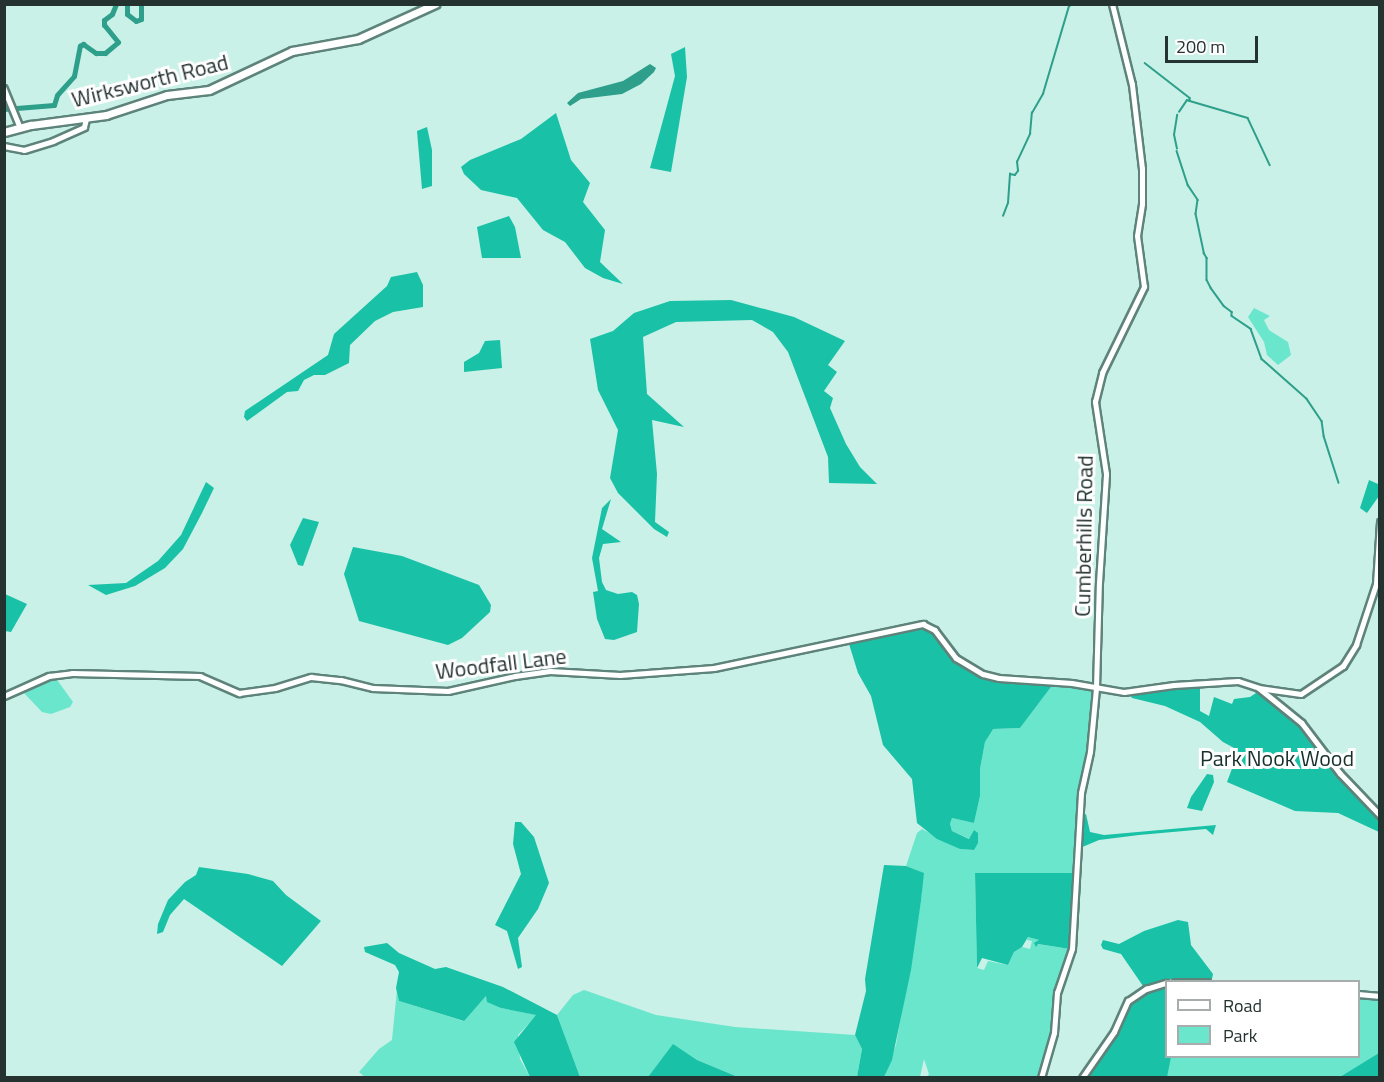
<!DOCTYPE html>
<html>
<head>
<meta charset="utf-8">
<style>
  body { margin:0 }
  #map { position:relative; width:1384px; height:1082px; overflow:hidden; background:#c9f1e7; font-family:"Titillium Web",sans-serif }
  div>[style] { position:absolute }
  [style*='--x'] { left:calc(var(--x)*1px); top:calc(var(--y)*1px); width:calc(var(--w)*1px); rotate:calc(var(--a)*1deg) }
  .green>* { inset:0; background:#6ae6cd }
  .forest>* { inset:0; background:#19c1a7 }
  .water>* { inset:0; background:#2d9f8b }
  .stream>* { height:1.5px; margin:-0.75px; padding:0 0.75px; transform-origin:0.75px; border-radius:0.75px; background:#2d9f8b }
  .river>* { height:5px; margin:-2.5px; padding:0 2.5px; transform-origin:2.5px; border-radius:2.5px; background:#2d9f8b }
  .roads { filter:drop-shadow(2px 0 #5e837a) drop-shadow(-2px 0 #5e837a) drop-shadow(0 2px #5e837a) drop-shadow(0 -2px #5e837a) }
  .minor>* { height:4.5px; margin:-2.25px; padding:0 2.25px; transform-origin:2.25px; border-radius:2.25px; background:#fff }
  .major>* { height:7px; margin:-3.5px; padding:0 3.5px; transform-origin:3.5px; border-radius:3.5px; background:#fff }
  span { translate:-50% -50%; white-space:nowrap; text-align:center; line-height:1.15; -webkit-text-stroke:6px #fff; paint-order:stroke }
  .street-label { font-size:22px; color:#243330 }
  .park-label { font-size:22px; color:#18302b }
  .frame { position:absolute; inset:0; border:6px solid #243330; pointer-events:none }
  .legend { position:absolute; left:1165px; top:980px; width:195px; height:78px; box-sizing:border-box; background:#fff; border:2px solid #a7adac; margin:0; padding:8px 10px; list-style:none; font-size:18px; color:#243330 }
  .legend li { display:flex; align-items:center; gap:12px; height:30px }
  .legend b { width:30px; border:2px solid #a7adac }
  .scale { position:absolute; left:1165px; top:36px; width:93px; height:27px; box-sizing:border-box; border:3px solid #243330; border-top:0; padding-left:8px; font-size:18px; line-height:21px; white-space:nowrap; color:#243330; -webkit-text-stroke:4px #fff; paint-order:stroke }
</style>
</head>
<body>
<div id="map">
  <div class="green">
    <i style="clip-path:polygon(1254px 308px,1270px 316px,1264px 320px,1269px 330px,1288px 342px,1291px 355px,1278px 365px,1267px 355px,1264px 342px,1248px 317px)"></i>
    <i style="clip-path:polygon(55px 677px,73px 702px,70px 707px,51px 714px,42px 712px,23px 692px)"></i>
    <i style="clip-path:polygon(1058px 682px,1091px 688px,1094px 692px,1089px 744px,1081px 788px,1077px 873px,975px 873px,977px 968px,984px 970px,988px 961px,1008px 965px,1014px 952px,1022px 947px,1030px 949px,1032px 941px,1027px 940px,1028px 937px,1039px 940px,1036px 947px,1037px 944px,1070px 949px,1060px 979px,1053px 1031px,1040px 1077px,927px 1077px,929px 1074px,924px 1059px,920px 1077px,884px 1078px,896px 1045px,921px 901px,923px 873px,906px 866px,917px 833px,922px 829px,960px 849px,974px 850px,974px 830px,970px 839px,952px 831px,950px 824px,952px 818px,974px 823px,980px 796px,980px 769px,985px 742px,992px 729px,1020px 728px,1054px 683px)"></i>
    <i style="clip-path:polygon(397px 990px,399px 1001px,463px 1021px,487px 995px,501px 1008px,537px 1015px,518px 1035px,520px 1059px,530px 1077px,366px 1078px,359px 1072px,379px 1049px,392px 1040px)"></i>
    <i style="clip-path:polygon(584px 990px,656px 1015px,735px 1027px,855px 1035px,862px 1049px,857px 1077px,738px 1077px,697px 1060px,673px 1045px,648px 1077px,580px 1077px,557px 1015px,573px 995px)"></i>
    <i style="clip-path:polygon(1359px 997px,1379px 998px,1379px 1077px,1084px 1078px,1166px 1056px,1358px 1056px)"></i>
  </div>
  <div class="forest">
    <i style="clip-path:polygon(685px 47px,687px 77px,671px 172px,650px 168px,675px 76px,671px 54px)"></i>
    <i style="clip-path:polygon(556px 113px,571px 160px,590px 183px,583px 202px,605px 230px,600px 262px,623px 284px,603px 278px,585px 268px,565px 242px,543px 230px,517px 198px,481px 190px,464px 174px,461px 167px,470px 160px,521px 139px)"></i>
    <i style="clip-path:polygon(427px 127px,432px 150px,432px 186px,422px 189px,417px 131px)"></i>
    <i style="clip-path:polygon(509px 216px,515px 227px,521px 258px,482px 258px,477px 227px)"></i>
    <i style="clip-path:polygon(417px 272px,423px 285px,423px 307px,393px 312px,375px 321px,350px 345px,349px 363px,325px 375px,314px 375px,304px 380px,298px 391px,287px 392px,247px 421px,244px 417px,245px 411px,328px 355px,334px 334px,387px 286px,391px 277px)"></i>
    <i style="clip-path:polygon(731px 300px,794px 317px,845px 341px,828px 365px,837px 372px,824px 391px,833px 398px,830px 408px,846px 444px,860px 467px,877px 484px,829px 483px,828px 457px,788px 352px,773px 332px,752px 320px,676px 322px,643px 337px,647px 394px,684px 427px,652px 420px,657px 474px,655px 522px,669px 532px,667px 537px,654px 529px,618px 493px,610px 478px,618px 430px,598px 390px,590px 339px,613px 331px,634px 313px,670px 301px)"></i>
    <i style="clip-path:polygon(500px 340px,502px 368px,464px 372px,464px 362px,479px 353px,485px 341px)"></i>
    <i style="clip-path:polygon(1369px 480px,1378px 484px,1379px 496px,1367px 513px,1360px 508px)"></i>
    <i style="clip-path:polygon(206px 482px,214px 488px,202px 513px,183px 549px,165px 568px,135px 586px,106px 595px,88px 585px,126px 583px,158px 561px,181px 535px)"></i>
    <i style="clip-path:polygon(611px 499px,602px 529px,621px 542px,603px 544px,599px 558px,602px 582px,606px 590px,618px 594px,632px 592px,637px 595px,639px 604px,637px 632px,614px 640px,605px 639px,597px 619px,593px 592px,598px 591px,592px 558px,602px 508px)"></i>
    <i style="clip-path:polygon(303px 518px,319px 522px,303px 566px,298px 565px,290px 545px)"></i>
    <i style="clip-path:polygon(353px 547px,402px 556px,479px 585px,491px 605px,490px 612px,462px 638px,448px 645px,359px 621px,344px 574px)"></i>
    <i style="clip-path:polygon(5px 594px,27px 604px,11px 632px,5px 631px)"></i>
    <i style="clip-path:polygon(919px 626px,932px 630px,950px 656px,981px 675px,1054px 683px,1020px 728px,993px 729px,985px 742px,980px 769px,980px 796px,974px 823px,952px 818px,950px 824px,952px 831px,969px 839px,974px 830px,978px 833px,978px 843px,974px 850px,960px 849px,937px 839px,917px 823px,912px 779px,883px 745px,871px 696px,858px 673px,849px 644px)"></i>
    <i style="clip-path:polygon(1200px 685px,1200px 711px,1209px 716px,1214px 697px,1232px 704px,1234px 699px,1250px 697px,1259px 691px,1302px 724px,1329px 762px,1379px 819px,1379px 832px,1338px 813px,1295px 811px,1227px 782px,1236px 758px,1236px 749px,1223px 742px,1200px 722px,1165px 706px,1132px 698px,1129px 693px)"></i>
    <i style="clip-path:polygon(1207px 774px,1213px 775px,1214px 782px,1202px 811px,1187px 808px,1191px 797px)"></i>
    <i style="clip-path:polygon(1086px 814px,1090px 832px,1104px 835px,1216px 825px,1213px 835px,1206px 829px,1139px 835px,1099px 840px,1080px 848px,1083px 815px)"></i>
    <i style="clip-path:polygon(515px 822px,521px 822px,534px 837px,549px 883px,538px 909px,518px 938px,522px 967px,518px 969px,507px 931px,495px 925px,521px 874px,513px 844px)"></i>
    <i style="clip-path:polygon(884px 865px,906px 866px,924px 873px,921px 901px,911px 970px,892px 1060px,884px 1077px,857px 1077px,862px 1049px,855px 1035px,866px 991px,865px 979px)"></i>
    <i style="clip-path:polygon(199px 867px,248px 874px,273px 881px,286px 895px,321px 921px,282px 966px,184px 899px,170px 915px,163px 932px,157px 934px,158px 924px,168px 900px,185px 882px,196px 875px)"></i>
    <i style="clip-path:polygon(975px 873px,1077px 873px,1070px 949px,1038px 944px,1036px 947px,1034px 943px,1039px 940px,1028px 937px,1022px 947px,1014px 952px,1008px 965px,982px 958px,977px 968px)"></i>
    <i style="clip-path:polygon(1178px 920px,1188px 922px,1191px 945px,1213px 974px,1212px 979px,1169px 979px,1143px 986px,1121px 954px,1103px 949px,1101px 945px,1103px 940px,1119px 944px,1144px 931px)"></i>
    <i style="clip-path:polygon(387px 943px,399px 953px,435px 969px,446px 967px,503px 987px,557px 1015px,580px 1077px,530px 1077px,514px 1042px,536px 1015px,501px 1008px,487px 1002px,486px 996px,464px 1021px,399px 1001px,396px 988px,399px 972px,395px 965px,365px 952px,364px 947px)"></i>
    <i style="clip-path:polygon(1166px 985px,1166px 1056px,1171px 1057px,1167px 1077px,1084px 1078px,1131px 1000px,1147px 991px)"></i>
    <i style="clip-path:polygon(673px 1044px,697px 1060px,738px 1077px,648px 1077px)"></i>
    <i style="clip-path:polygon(1379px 1053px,1379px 1077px,1340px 1077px)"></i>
  </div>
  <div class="water">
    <i style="clip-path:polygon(650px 64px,656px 68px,654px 72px,641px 84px,622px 94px,581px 99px,570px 106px,567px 103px,578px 93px,623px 81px)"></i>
  </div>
  <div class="stream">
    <i style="--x:1145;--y:63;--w:57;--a:37.9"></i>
    <i style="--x:1190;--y:98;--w:3;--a:90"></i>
    <i style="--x:1190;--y:101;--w:60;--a:16.3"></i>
    <i style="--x:1248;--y:118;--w:52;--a:64.9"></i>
    <i style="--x:1179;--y:112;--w:14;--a:-56"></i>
    <i style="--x:1187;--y:100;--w:3;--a:18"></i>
    <i style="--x:1177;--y:149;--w:14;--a:-102"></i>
    <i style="--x:1174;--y:135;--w:20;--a:-81"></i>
    <i style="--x:1177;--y:151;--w:36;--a:72"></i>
    <i style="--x:1188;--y:185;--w:18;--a:56"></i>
    <i style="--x:1198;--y:200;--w:14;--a:98"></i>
    <i style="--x:1196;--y:214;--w:40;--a:78"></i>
    <i style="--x:1204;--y:253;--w:6;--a:59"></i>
    <i style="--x:1207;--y:258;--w:22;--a:90"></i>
    <i style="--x:1207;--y:280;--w:9;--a:63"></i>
    <i style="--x:1211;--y:288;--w:22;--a:54"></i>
    <i style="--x:1224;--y:306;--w:10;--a:37"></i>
    <i style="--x:1232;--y:312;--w:4;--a:90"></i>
    <i style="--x:1232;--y:316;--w:23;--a:34"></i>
    <i style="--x:1251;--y:329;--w:32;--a:70"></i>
    <i style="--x:1262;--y:359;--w:60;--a:41.6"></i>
    <i style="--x:1307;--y:399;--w:27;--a:56"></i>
    <i style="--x:1322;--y:421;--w:15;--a:82"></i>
    <i style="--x:1324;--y:436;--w:49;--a:72.3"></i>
    <i style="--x:1003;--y:216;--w:14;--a:-69"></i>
    <i style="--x:1008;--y:203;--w:29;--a:-86"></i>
    <i style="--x:1010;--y:174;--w:5;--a:11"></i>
    <i style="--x:1015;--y:175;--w:5;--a:-53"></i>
    <i style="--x:1018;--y:171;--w:9;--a:-96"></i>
    <i style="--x:1017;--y:162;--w:31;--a:-65"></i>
    <i style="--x:1030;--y:134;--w:21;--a:-85"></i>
    <i style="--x:1032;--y:113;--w:22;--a:-60"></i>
    <i style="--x:1043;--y:94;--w:92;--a:-73.5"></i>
    <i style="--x:1069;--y:6;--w:5;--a:-22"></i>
  </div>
  <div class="river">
    <i style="--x:127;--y:4;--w:10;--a:90"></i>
    <i style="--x:127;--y:14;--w:11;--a:38"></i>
    <i style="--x:136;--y:21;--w:5;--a:-22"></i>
    <i style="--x:141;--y:19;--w:15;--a:-90"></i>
    <i style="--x:4;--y:109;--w:50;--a:-4.6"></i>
    <i style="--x:54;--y:105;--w:10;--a:-73"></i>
    <i style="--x:57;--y:95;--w:25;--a:-48"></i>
    <i style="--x:74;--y:76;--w:31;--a:-79"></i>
    <i style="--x:80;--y:46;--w:4;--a:-34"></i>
    <i style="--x:83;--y:44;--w:16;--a:35"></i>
    <i style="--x:96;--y:53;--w:9;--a:0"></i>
    <i style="--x:105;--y:53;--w:17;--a:-40"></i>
    <i style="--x:118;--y:42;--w:22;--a:-129"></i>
    <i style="--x:104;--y:25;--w:5;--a:-90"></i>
    <i style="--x:104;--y:20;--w:10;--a:-37"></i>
    <i style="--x:112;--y:14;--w:11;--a:-68"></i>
  </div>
  <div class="roads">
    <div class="minor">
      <i style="--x:4;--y:88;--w:42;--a:67.7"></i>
      <i style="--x:4;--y:146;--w:20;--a:11"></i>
      <i style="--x:24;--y:150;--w:30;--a:-17"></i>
      <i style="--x:53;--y:141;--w:34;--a:-24"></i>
      <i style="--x:84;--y:127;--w:8;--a:-76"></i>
      <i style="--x:1259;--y:688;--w:55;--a:39.1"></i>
      <i style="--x:1302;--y:723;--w:63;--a:52.8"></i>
      <i style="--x:1340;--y:773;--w:58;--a:46.4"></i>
      <i style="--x:4;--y:696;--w:49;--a:-24"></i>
      <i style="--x:49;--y:676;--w:23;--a:-7"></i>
      <i style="--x:72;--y:673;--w:128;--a:1.3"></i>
      <i style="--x:200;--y:676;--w:43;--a:23.6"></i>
      <i style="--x:239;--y:693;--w:36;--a:-8"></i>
      <i style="--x:275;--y:688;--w:38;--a:-17"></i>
      <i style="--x:311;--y:677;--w:30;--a:6"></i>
      <i style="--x:341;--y:680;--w:33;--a:14"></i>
      <i style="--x:373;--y:688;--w:75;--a:2.3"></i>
      <i style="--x:448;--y:691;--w:69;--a:-12.6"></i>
      <i style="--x:515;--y:676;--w:35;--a:-8"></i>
      <i style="--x:550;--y:671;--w:70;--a:3.3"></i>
      <i style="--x:620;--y:675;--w:94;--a:-4.3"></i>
      <i style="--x:714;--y:668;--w:214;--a:-11.9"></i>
      <i style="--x:923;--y:624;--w:13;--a:27"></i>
      <i style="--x:935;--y:630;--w:35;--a:53"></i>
      <i style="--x:956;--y:658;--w:31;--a:31"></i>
      <i style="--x:983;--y:674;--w:16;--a:14"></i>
      <i style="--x:999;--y:678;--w:73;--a:3.9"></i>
      <i style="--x:1072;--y:683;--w:53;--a:9.8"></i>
      <i style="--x:1124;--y:692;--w:50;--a:-8"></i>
      <i style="--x:1174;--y:685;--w:64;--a:-3.6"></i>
      <i style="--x:1238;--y:681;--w:22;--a:18"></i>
      <i style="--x:1259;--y:688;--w:42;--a:8.1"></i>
      <i style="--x:1301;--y:694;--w:50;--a:-33.7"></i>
      <i style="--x:1343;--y:666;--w:25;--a:-58"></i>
      <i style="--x:1356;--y:645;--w:64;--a:-71.8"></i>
      <i style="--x:1376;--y:584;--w:62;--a:-86.3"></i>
      <i style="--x:1175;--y:982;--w:33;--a:0"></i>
      <i style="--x:1358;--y:994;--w:22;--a:5"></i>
      <i style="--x:1041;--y:1078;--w:47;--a:-73.9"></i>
      <i style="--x:1054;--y:1033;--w:40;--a:-85.7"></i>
      <i style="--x:1057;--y:993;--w:46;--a:-71.2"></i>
      <i style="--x:1072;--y:949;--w:156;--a:-86.7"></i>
      <i style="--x:1081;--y:793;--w:42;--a:-77.6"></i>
      <i style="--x:1090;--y:752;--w:64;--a:-84.6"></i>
      <i style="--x:1096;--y:688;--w:105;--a:-88.4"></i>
      <i style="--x:1099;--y:583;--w:109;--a:-86.3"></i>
      <i style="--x:1106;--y:474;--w:73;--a:-98.7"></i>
      <i style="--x:1095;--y:402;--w:30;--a:-76"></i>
      <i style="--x:1102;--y:373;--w:96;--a:-64"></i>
      <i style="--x:1144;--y:287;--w:51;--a:-97.8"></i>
      <i style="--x:1137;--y:236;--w:32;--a:-81"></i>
      <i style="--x:1142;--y:204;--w:35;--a:-90"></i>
      <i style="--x:1142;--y:169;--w:85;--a:-96.8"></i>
      <i style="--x:1132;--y:85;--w:83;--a:-103.9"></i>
      <i style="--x:1082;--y:1078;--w:56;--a:-55.2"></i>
      <i style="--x:1114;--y:1032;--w:34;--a:-66"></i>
      <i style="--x:1128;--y:1001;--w:22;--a:-34"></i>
      <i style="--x:1146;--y:989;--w:21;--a:-17"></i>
    </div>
    <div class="major">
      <i style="--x:4;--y:132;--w:28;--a:-15"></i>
      <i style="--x:31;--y:125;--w:76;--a:-7.6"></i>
      <i style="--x:106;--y:115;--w:64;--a:-18.2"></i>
      <i style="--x:167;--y:95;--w:42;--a:-6.8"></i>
      <i style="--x:209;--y:90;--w:92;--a:-25.2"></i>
      <i style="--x:292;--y:51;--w:67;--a:-10.3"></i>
      <i style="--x:358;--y:39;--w:85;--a:-24.4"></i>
    </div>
  </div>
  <div class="street-label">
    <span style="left:150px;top:81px;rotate:-14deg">Wirksworth Road</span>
    <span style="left:1084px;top:536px;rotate:-89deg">Cumberhills Road</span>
    <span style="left:501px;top:664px;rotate:-7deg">Woodfall Lane</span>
  </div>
  <div class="park-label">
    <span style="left:1277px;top:759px">Park Nook Wood</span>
  </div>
  <div class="frame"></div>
  <ul class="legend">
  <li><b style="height:8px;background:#fff"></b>Road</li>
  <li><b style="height:16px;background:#6ae6cd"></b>Park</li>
  </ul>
  <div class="scale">200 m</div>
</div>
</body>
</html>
